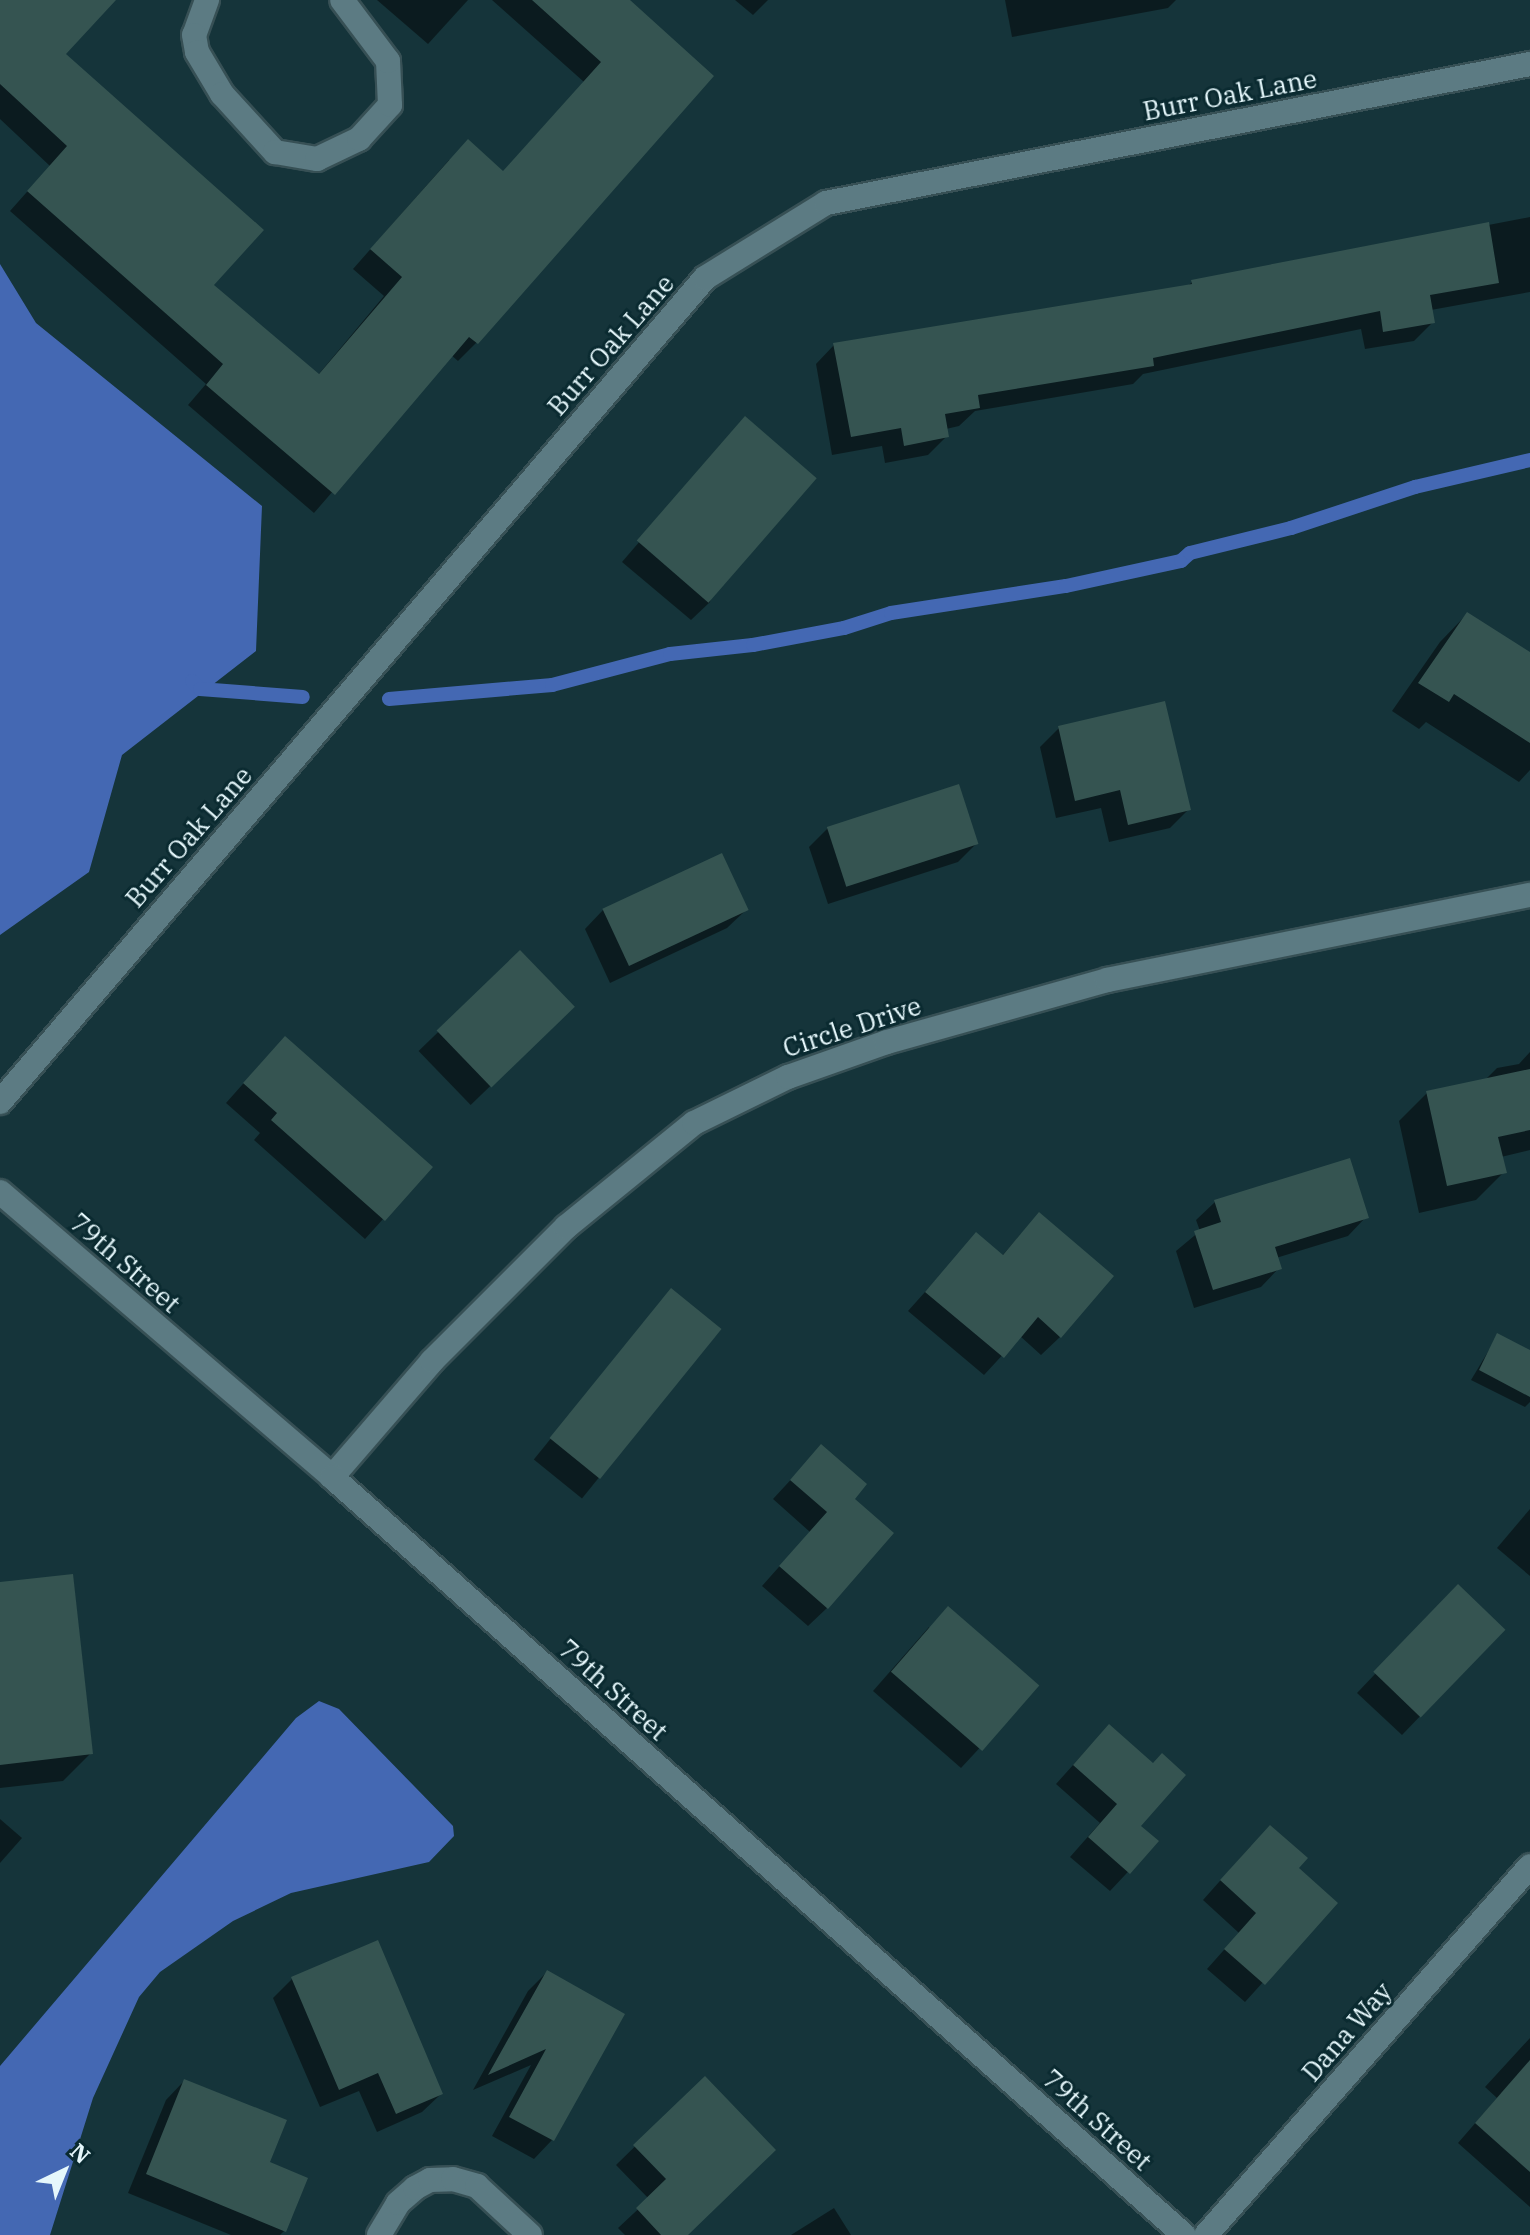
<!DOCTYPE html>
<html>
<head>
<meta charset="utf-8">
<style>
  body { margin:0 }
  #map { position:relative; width:1530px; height:2235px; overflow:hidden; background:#15343a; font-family:"IBM Plex Serif",serif }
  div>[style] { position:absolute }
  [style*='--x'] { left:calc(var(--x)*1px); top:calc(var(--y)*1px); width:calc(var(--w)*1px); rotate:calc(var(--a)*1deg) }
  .water>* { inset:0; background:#4468b3 }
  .shadow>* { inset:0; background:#0007; transform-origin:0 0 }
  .stream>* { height:14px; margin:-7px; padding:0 7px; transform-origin:7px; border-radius:7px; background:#4468b3 }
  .building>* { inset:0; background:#355451; transform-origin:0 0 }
  .roads { filter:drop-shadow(2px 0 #375055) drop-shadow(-2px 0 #375055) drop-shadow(0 2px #375055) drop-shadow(0 -2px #375055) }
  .street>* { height:24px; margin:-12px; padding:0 12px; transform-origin:12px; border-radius:12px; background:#5c7b83 }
  .secondary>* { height:24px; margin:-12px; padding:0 12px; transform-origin:12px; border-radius:12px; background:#5c7b83 }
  span { translate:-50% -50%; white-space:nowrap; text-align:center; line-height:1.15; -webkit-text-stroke:6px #0a2a30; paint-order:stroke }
  .street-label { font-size:26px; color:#e5f7fb }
  .north { position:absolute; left:24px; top:2131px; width:80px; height:80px; -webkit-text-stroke:6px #0a2a30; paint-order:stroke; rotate:43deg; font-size:22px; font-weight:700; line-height:32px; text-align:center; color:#e5f7fb }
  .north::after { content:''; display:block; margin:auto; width:28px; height:36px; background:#e5f7fb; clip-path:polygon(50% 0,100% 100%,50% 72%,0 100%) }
</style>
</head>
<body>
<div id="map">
  <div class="water">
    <i style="clip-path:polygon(0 264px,36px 323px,262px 506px,256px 651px,122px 755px,89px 872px,0 935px)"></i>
    <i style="clip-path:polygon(319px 1701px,339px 1709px,453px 1826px,454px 1836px,429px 1862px,291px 1893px,233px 1921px,160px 1972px,139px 1997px,93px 2098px,50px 2235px,0 2235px,0 2066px,296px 1718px)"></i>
  </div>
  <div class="shadow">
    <i style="clip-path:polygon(0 0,84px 0,63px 54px,212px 285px,318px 375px,384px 296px,353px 269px,449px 160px,502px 173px,584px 82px,492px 0,623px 0,711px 76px,476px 343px,458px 361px,451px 355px,314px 513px,188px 405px,206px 384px,10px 211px,50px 166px,0 119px)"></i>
    <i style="clip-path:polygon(377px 0,468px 0,428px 44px)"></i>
    <i style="clip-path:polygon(735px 0,768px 0,753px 15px)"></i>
    <i style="clip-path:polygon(1005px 0,1176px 0,1168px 8px,1012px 37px)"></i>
    <i style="clip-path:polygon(1530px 217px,1530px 292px,1431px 310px,1433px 322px,1414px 341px,1365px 349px,1361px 329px,1143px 374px,1133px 384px,975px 411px,959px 426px,946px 429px,947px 436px,928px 455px,885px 463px,882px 446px,832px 455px,816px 364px,834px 345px,1187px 287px,1192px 282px)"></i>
    <i style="clip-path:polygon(745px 419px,710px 602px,691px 620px,622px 562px)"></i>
    <i style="clip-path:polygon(1467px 614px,1530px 655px,1530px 770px,1519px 782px,1426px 722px,1419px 729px,1392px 711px,1440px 642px)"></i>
    <i style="clip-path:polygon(1059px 728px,1188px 810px,1170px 828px,1109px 842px,1101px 808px,1056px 818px,1040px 747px)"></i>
    <i style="clip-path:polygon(828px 828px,976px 844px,958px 862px,828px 904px,809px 847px)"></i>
    <i style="clip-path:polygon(603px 910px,746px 910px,727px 928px,610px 983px,585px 929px)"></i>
    <i style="left:520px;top:953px;width:75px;height:141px;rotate:46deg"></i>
    <i style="clip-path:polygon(1530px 1052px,1530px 1150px,1501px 1157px,1504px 1172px,1476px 1200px,1419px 1213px,1399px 1121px,1427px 1093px,1484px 1081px,1497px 1068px,1519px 1064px)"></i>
    <i style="clip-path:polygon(267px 1057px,430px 1167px,365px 1239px,254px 1140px,260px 1133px,226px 1103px)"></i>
    <i style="clip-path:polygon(1215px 1202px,1366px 1217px,1348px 1236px,1276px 1258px,1279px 1268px,1261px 1287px,1194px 1308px,1176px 1251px,1200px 1231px,1196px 1220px)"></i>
    <i style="clip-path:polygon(1021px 1234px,1060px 1337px,1041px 1355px,1020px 1336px,984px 1375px,908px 1311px,976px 1235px,1001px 1257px)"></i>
    <i style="left:671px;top:1290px;width:62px;height:218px;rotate:39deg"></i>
    <i style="clip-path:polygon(1498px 1335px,1530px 1352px,1530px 1402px,1525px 1407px,1471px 1380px)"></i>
    <i style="clip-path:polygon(821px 1447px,852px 1499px,827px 1608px,808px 1626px,762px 1586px,810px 1532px,773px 1499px)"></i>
    <i style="clip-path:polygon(1530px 1509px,1530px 1576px,1497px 1548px)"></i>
    <i style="clip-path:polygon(0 1584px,91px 1753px,63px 1781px,0 1788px)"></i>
    <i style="clip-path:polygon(929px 1627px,1036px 1687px,961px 1768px,873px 1691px)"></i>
    <i style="clip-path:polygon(1503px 1630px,1402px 1735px,1357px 1693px,1413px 1634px)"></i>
    <i style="clip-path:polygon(1091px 1745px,1138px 1826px,1156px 1842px,1110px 1891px,1070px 1857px,1100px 1823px,1056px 1784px)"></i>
    <i style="clip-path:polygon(0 1819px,22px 1838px,0 1863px)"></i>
    <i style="clip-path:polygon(1251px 1846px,1296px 1868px,1335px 1903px,1245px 2002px,1207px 1969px,1239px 1933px,1203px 1900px)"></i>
    <i style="clip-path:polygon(547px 1972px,552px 2140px,534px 2159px,492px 2136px,531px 2065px,473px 2090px,528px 1991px)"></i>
    <i style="clip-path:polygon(292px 1979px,441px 2094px,422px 2112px,377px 2132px,359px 2091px,320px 2107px,273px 1998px)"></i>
    <i style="clip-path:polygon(1530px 2038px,1530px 2207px,1458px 2143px,1497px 2098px,1485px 2087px)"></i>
    <i style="clip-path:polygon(704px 2079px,685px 2235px,625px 2235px,618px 2228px,649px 2199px,616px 2165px)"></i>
    <i style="clip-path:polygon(184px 2081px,268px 2163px,285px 2230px,280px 2235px,231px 2235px,128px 2193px,166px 2100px)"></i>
    <i style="clip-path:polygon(834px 2208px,851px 2235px,791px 2235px)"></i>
  </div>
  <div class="stream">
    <i style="--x:192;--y:681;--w:11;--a:45"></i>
    <i style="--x:200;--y:689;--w:103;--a:4.4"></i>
    <i style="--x:389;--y:699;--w:164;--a:-4.9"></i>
    <i style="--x:552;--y:685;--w:122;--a:-14.7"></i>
    <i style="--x:670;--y:654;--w:83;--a:-6.2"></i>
    <i style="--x:753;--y:645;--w:93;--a:-10.6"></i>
    <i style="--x:844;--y:628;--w:49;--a:-17.7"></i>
    <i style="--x:891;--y:613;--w:177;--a:-8.8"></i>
    <i style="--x:1066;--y:586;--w:118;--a:-12.3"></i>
    <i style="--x:1181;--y:561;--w:12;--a:-42"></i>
    <i style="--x:1190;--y:553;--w:104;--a:-13.9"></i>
    <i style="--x:1291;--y:528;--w:131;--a:-18.3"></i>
    <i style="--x:1415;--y:487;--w:118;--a:-13.2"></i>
  </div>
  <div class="building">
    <i style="clip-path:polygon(0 0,116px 0,66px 54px,264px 230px,214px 285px,319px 374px,402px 277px,370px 249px,468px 139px,503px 171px,601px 62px,532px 0,630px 0,714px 76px,478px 344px,469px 337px,335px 495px,206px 385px,223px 364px,27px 191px,67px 146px,0 84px)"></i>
    <i style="clip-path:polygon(1489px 222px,1499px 283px,1430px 295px,1435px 323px,1383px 332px,1380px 311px,1153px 358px,1154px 366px,978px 395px,980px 408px,945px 414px,949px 437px,904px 446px,901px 428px,851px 437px,833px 343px,1192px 284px,1191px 280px)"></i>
    <i style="left:745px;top:416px;width:95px;height:165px;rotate:41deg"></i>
    <i style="clip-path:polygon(1467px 612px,1530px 652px,1530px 743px,1454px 694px,1449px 702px,1418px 683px)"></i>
    <i style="clip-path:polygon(1165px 701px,1191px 810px,1128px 825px,1120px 790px,1075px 801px,1058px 726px)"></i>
    <i style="left:959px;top:784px;width:63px;height:139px;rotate:72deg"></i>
    <i style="left:722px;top:853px;width:63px;height:132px;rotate:65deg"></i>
    <i style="left:520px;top:950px;width:79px;height:116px;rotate:46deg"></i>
    <i style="clip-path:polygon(285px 1036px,433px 1167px,385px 1221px,271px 1120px,277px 1113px,243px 1083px)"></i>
    <i style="clip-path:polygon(1530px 1069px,1530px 1130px,1498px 1137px,1507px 1173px,1447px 1186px,1426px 1091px)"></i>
    <i style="clip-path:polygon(1350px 1158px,1369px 1218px,1275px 1247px,1282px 1269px,1213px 1290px,1194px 1231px,1221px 1222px,1214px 1200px)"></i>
    <i style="clip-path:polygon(1039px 1212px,1114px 1276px,1061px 1338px,1038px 1317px,1004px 1358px,925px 1292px,976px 1232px,1003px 1255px)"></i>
    <i style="left:671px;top:1288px;width:65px;height:193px;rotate:39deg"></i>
    <i style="clip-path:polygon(1497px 1333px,1530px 1350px,1530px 1397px,1479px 1370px)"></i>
    <i style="clip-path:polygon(821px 1444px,867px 1484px,855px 1499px,894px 1533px,828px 1609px,779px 1566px,827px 1512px,790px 1480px)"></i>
    <i style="clip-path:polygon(73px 1574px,93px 1754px,0 1765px,0 1582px)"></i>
    <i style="left:1458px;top:1584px;width:66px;height:122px;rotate:44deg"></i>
    <i style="left:948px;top:1606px;width:121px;height:87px;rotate:41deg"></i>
    <i style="clip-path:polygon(1109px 1724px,1153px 1763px,1162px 1753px,1186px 1775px,1141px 1826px,1159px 1841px,1130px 1874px,1088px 1837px,1117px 1804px,1073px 1765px)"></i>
    <i style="clip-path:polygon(1270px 1825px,1308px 1858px,1299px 1868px,1338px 1903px,1265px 1985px,1224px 1949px,1256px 1913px,1220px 1880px)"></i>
    <i style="clip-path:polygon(378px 1940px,443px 2094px,396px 2114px,378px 2073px,339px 2090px,291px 1977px)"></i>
    <i style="clip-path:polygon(547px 1970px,625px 2014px,554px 2141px,509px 2117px,546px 2049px,488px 2075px)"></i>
    <i style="clip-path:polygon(1530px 2060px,1530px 2172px,1475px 2123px)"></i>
    <i style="clip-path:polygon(705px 2076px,776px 2150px,688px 2235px,661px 2235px,636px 2208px,666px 2179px,633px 2145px)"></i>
    <i style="clip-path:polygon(184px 2079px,287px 2120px,270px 2162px,308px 2178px,286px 2232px,146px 2174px)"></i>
  </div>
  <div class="roads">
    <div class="street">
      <i style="--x:207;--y:0;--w:37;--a:110"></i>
      <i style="--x:194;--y:35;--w:17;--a:80"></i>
      <i style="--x:197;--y:52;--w:49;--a:59.2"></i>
      <i style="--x:222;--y:94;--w:79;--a:47.6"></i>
      <i style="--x:275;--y:152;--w:43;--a:9.5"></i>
      <i style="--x:317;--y:159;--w:47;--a:-25.5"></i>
      <i style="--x:359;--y:139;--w:46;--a:-47.6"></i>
      <i style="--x:390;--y:105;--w:44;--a:-92.6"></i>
      <i style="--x:388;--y:61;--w:76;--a:-127"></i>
      <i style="--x:0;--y:1102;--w:1084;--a:-49.45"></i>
      <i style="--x:705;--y:278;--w:142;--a:-31.8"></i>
      <i style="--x:826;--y:203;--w:718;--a:-11.17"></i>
      <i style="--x:332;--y:1477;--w:153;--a:-49.2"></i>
      <i style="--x:432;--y:1361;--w:190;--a:-45"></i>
      <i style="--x:566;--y:1227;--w:165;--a:-39.1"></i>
      <i style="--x:694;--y:1123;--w:105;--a:-26.1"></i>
      <i style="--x:788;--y:1077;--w:105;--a:-19.5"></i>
      <i style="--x:887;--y:1042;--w:229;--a:-15.7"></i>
      <i style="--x:1107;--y:980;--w:431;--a:-11.4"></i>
      <i style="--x:379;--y:2235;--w:37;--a:-59"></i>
      <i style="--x:398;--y:2203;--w:23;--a:-41"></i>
      <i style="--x:415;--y:2188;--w:17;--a:-28"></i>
      <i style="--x:430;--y:2180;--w:23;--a:-2"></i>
      <i style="--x:453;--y:2179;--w:25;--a:16"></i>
      <i style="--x:477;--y:2186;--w:72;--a:42.8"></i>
      <i style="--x:1206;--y:2235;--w:491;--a:-48.7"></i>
    </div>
    <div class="secondary">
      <i style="--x:0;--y:1192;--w:438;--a:40.6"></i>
      <i style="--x:332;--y:1477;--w:1140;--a:41.66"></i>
    </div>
  </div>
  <div class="street-label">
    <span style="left:1230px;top:95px;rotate:-11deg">Burr Oak Lane</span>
    <span style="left:611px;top:345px;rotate:-49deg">Burr Oak Lane</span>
    <span style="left:189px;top:837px;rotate:-49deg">Burr Oak Lane</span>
    <span style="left:852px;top:1027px;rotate:-18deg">Circle Drive</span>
    <span style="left:125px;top:1263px;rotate:41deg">79th Street</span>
    <span style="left:613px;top:1690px;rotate:42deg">79th Street</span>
    <span style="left:1347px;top:2032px;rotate:-49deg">Dana Way</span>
    <span style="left:1097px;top:2120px;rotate:42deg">79th Street</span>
  </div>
  <div class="north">N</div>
</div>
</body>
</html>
